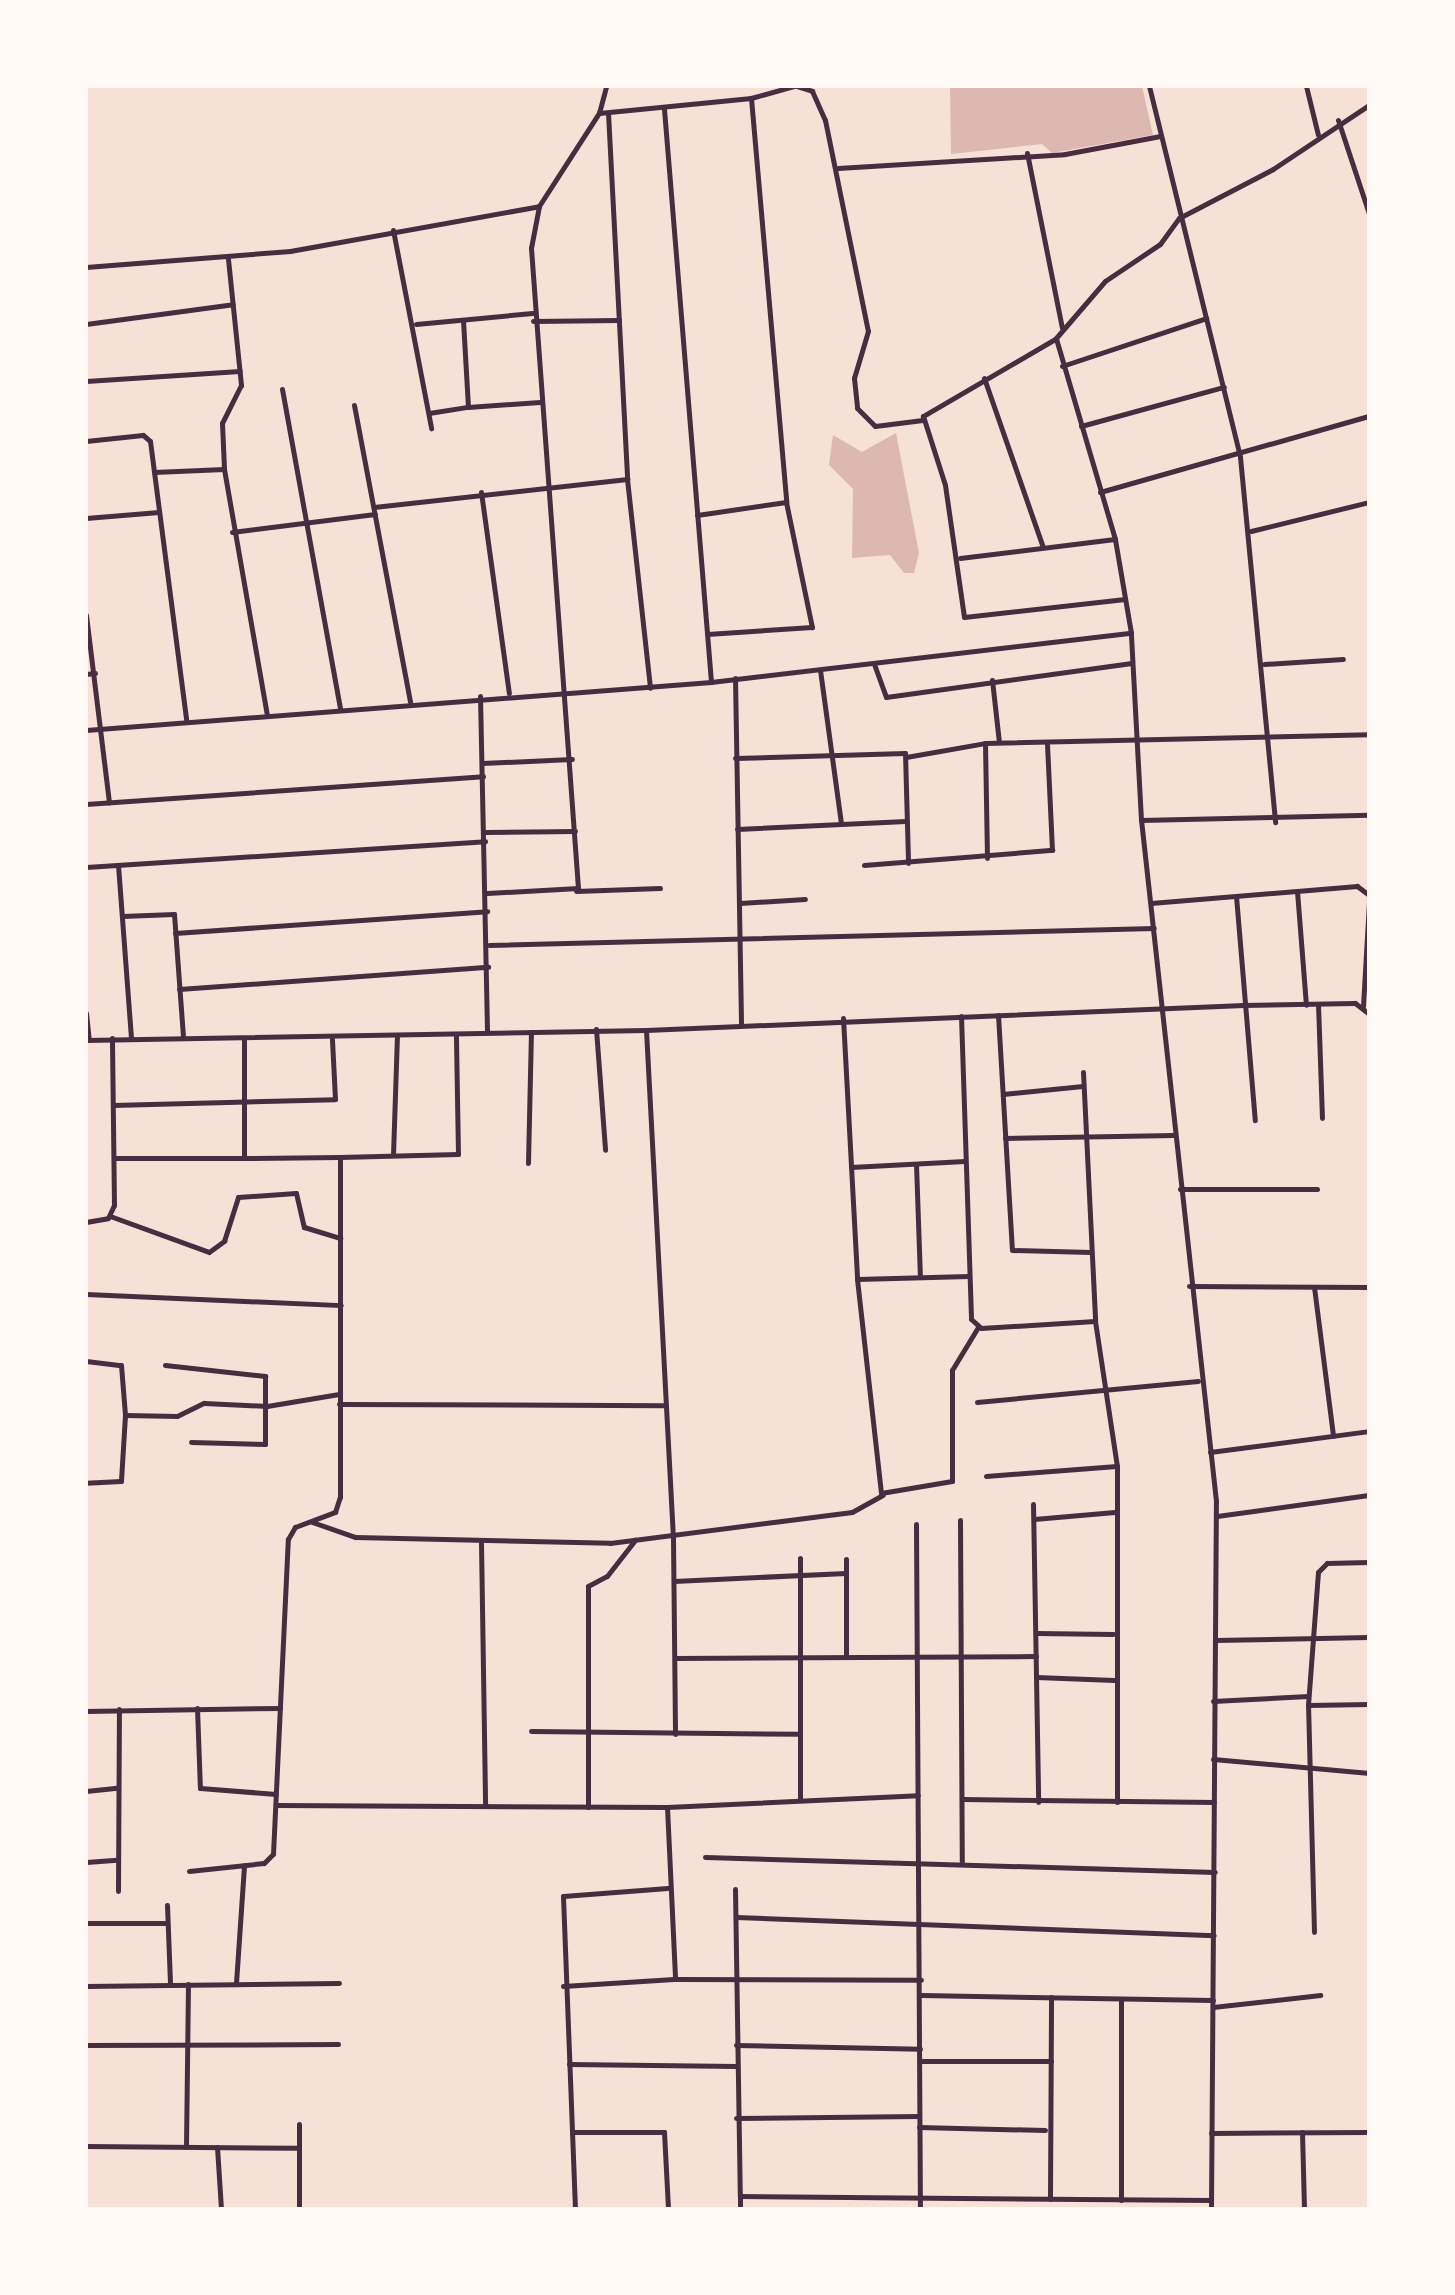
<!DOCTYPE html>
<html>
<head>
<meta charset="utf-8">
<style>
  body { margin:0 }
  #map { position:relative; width:1455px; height:2295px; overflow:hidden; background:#f7e1d7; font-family:"Alegreya Sans",sans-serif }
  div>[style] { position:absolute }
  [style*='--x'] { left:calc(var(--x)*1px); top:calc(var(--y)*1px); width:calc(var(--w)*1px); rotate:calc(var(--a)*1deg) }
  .water>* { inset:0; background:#dcb8b0 }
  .minor>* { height:5px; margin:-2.5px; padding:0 2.5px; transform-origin:2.5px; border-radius:2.5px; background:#4a2c40 }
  span { translate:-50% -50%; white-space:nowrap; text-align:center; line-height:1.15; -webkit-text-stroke:6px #fffaf5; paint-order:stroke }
  .frame { position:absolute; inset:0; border:88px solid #fffaf5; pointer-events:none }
</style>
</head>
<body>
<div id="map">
  <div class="water">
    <i style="clip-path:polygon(950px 86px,1142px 86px,1153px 135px,1052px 153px,1042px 144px,951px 154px)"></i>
    <i style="clip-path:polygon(896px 433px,919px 553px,914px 573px,904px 573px,890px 555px,852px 558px,853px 489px,829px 465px,833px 435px,862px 452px)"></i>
  </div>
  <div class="minor">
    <i style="--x:797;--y:86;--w:16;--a:18"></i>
    <i style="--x:812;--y:91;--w:32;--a:66"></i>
    <i style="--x:825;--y:120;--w:215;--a:78.5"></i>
    <i style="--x:868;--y:331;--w:49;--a:106.6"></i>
    <i style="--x:854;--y:378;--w:30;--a:84"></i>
    <i style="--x:857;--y:408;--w:25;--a:45"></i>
    <i style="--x:875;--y:426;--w:48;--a:-7.1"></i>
    <i style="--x:1149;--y:86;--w:382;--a:76.2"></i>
    <i style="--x:1240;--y:457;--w:367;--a:84.5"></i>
    <i style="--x:1306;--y:86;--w:50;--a:76.2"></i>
    <i style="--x:751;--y:98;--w:45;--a:-15.6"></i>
    <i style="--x:664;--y:109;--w:575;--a:85.31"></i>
    <i style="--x:599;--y:113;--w:153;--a:-5.6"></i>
    <i style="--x:751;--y:98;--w:406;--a:85"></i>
    <i style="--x:786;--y:502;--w:128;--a:78.3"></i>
    <i style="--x:812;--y:627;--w:105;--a:176.2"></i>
    <i style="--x:608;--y:113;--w:366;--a:87"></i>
    <i style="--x:627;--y:479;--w:210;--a:83.7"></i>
    <i style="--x:1338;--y:120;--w:99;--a:71.7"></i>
    <i style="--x:1027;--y:153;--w:178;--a:78.7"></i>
    <i style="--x:838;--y:168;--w:227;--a:-3.5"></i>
    <i style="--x:1065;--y:154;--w:97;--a:-10.7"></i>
    <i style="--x:393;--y:230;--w:202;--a:79.1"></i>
    <i style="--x:228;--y:259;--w:127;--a:84.1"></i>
    <i style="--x:241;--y:385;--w:42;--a:116.6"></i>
    <i style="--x:222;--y:423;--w:46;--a:87.5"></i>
    <i style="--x:224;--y:469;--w:250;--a:80.1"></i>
    <i style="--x:86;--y:267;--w:205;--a:-4.5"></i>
    <i style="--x:290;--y:251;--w:253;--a:-10.2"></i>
    <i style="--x:533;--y:321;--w:86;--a:-0.7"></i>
    <i style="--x:86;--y:324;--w:148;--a:-7.7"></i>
    <i style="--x:416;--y:324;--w:117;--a:-5.4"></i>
    <i style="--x:1055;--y:339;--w:153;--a:149.7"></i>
    <i style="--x:923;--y:416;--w:72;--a:72.3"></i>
    <i style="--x:945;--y:485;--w:133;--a:81.8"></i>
    <i style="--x:964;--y:617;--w:162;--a:-6.4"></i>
    <i style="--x:1062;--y:366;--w:152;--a:-18.4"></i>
    <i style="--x:984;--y:378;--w:177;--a:70.8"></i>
    <i style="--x:86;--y:381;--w:154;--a:-3.7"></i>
    <i style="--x:282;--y:389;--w:324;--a:79.7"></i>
    <i style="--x:354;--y:405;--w:302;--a:79.3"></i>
    <i style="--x:468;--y:407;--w:72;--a:-4"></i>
    <i style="--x:429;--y:413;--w:39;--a:-9"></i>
    <i style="--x:468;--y:407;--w:87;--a:-93.3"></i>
    <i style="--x:1081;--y:426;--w:148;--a:-15.3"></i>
    <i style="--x:86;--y:441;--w:57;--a:-6"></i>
    <i style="--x:143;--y:435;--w:9;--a:41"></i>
    <i style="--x:150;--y:441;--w:281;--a:82.6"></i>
    <i style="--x:154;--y:472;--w:70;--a:-2.5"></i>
    <i style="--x:481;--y:492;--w:203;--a:82.1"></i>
    <i style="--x:1100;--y:492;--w:280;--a:-15.8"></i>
    <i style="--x:374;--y:507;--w:255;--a:-6.3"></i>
    <i style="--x:697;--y:515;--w:90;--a:-8.3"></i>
    <i style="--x:86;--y:518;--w:73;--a:-4.7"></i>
    <i style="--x:1251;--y:531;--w:122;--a:-13.8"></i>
    <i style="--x:232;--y:532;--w:144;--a:-7.2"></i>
    <i style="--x:960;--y:558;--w:156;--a:-7"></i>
    <i style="--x:86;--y:615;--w:189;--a:83"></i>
    <i style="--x:874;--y:664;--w:35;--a:70"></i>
    <i style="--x:886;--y:697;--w:248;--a:-7.9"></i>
    <i style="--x:1264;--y:664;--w:79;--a:-3.6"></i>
    <i style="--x:820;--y:670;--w:155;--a:82.2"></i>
    <i style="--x:86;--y:674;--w:9;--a:-6"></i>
    <i style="--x:735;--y:678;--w:346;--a:89"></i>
    <i style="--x:992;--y:680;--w:62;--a:83.6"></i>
    <i style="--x:480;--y:696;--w:336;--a:88.8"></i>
    <i style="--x:86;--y:730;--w:627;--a:-4.39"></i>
    <i style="--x:711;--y:682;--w:423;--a:-6.7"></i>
    <i style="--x:985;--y:743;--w:115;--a:89"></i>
    <i style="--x:906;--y:757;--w:80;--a:-10"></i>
    <i style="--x:985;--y:743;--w:384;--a:-1.3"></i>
    <i style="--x:735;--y:758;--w:170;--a:-1.7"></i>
    <i style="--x:905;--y:753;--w:110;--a:88.4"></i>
    <i style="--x:482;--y:763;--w:90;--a:-2.5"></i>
    <i style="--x:86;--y:804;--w:398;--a:-4"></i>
    <i style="--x:1141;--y:820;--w:228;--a:-1.3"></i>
    <i style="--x:737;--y:829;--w:169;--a:-2.7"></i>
    <i style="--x:485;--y:832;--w:90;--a:-0.6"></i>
    <i style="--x:118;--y:865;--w:173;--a:85.7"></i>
    <i style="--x:864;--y:865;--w:189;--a:-4.6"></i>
    <i style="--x:1052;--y:850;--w:107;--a:-92.7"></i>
    <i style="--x:86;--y:867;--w:400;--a:-3.7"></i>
    <i style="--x:576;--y:891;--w:84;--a:-2"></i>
    <i style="--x:1297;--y:891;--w:114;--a:85.5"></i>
    <i style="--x:487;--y:893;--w:91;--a:-3.1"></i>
    <i style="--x:578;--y:888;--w:642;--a:-94.2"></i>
    <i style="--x:531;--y:248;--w:43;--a:-79.2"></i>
    <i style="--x:539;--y:206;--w:111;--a:-57.2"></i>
    <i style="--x:599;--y:113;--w:28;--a:-75"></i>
    <i style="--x:1236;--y:896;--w:225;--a:85.2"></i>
    <i style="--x:740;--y:903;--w:65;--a:-3.5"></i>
    <i style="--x:1151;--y:903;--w:207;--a:-4.7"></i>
    <i style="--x:1357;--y:886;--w:15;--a:37"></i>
    <i style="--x:122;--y:916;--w:52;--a:-2.2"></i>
    <i style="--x:174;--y:914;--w:124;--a:85.8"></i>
    <i style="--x:175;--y:933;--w:313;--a:-4"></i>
    <i style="--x:489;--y:945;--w:665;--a:-1.46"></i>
    <i style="--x:179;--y:989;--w:310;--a:-4.1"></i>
    <i style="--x:1318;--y:1004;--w:114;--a:88"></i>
    <i style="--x:1363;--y:1006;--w:103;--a:-86.7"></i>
    <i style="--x:86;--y:1013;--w:27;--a:84"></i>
    <i style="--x:998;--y:1015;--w:235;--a:86.6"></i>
    <i style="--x:1012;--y:1250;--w:79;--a:1.5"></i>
    <i style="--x:961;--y:1016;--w:303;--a:88.1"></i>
    <i style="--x:971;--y:1319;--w:13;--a:42"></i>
    <i style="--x:981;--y:1328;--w:114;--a:-3.5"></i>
    <i style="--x:843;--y:1018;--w:261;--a:86.9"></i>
    <i style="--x:857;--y:1279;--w:215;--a:83.6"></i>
    <i style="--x:881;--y:1493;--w:72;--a:-9.6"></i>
    <i style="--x:952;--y:1481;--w:111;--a:-90"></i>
    <i style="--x:952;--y:1370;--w:50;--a:-58.8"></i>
    <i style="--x:596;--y:1029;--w:121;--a:85.7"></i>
    <i style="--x:646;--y:1030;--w:510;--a:86.96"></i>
    <i style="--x:673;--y:1539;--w:195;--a:89.4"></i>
    <i style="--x:244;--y:1039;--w:119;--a:90"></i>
    <i style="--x:244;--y:1158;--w:96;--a:-0.6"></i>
    <i style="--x:340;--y:1157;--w:118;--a:-1.5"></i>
    <i style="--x:458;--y:1154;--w:119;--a:-91"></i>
    <i style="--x:86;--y:1040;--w:560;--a:-1.02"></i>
    <i style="--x:646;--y:1030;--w:598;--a:-2.4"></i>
    <i style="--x:1243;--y:1005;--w:112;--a:-1"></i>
    <i style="--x:1355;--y:1003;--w:18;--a:38"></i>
    <i style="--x:1083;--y:1072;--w:249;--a:87.2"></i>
    <i style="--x:1095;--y:1321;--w:147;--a:81.4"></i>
    <i style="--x:1117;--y:1466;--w:336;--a:90"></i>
    <i style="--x:1003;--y:1094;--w:80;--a:-5.7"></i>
    <i style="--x:113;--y:1105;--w:222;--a:-1.5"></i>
    <i style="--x:335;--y:1099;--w:60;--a:-92.9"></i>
    <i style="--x:1005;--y:1138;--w:169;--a:-1"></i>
    <i style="--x:393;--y:1155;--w:120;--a:-88.1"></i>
    <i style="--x:116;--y:1158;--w:128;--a:0"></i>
    <i style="--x:528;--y:1163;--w:131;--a:-88.7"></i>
    <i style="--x:916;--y:1164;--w:113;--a:88"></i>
    <i style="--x:851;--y:1167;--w:114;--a:-3"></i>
    <i style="--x:1180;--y:1189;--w:137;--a:0"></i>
    <i style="--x:110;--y:1216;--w:105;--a:20"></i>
    <i style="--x:209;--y:1252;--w:19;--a:-36"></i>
    <i style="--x:224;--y:1241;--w:46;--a:-72.3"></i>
    <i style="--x:238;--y:1197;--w:58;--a:-3.9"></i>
    <i style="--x:296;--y:1193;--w:35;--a:77"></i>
    <i style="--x:304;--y:1227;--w:38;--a:17"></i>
    <i style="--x:86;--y:1222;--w:22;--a:-10"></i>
    <i style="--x:108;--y:1218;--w:14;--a:-65"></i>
    <i style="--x:114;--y:1205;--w:167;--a:-90.7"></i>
    <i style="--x:857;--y:1279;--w:112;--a:-1.5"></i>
    <i style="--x:1189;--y:1286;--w:180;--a:0.3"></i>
    <i style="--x:1314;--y:1287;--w:150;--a:82.7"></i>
    <i style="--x:86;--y:1294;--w:255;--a:2.5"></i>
    <i style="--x:86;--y:1361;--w:35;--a:7"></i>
    <i style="--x:121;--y:1365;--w:50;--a:85.4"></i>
    <i style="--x:125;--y:1415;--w:66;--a:93.5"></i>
    <i style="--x:121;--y:1481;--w:35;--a:177"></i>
    <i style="--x:165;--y:1365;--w:101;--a:6.3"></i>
    <i style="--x:265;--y:1376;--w:68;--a:90"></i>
    <i style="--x:265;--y:1444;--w:74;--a:-178.5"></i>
    <i style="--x:977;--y:1402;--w:222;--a:-5.4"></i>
    <i style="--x:339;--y:1404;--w:326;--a:0.2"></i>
    <i style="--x:125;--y:1415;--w:52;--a:1.1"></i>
    <i style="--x:177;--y:1416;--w:30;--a:-26"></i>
    <i style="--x:204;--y:1403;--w:63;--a:2.7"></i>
    <i style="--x:267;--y:1406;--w:73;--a:-9.5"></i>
    <i style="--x:1210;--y:1452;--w:160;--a:-7.5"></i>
    <i style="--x:986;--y:1476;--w:131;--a:-4.4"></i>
    <i style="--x:1033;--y:1504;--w:298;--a:89"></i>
    <i style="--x:1217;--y:1516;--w:153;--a:-7.9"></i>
    <i style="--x:1034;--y:1519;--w:81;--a:-4.9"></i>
    <i style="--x:960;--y:1520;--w:344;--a:89.7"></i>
    <i style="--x:312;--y:1522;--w:46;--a:19.2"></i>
    <i style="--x:355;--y:1537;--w:255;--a:1.3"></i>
    <i style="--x:610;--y:1543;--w:244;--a:-7.3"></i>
    <i style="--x:852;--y:1512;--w:35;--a:-29"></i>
    <i style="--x:916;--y:1524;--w:685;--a:89.67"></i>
    <i style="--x:481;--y:1543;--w:263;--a:89.1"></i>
    <i style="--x:846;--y:1559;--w:97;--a:90"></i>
    <i style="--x:674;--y:1581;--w:172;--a:-2.7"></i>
    <i style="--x:1036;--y:1633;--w:77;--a:0.7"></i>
    <i style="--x:1215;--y:1640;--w:154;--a:-1.1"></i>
    <i style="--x:675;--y:1658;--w:361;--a:-0.3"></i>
    <i style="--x:1036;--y:1677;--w:78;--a:2.2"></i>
    <i style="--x:1213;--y:1701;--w:95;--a:-3"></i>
    <i style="--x:1308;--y:1705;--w:61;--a:-0.9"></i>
    <i style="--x:197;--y:1708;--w:80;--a:87.9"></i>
    <i style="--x:200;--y:1788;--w:76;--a:4.5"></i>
    <i style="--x:86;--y:1711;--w:194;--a:-0.9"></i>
    <i style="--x:531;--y:1731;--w:269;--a:0.6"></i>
    <i style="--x:1213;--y:1759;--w:157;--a:5.1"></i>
    <i style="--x:86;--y:1791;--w:31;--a:-6"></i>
    <i style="--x:963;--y:1799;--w:251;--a:0.7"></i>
    <i style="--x:800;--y:1800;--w:242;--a:-90"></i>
    <i style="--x:276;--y:1805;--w:391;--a:0.3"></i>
    <i style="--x:667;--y:1807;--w:251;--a:-2.7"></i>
    <i style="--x:588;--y:1807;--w:221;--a:-90"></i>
    <i style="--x:588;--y:1586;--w:21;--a:-28"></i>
    <i style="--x:607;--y:1576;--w:46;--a:-52.1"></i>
    <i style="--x:667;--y:1807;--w:172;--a:87.3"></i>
    <i style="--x:675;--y:1979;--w:246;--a:0.2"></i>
    <i style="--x:705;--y:1857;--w:510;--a:1.68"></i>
    <i style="--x:86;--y:1862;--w:31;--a:-4"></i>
    <i style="--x:189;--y:1871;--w:75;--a:-6.1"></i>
    <i style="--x:264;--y:1863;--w:13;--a:-45"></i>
    <i style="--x:273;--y:1854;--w:315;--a:-87.3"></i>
    <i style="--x:288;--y:1539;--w:14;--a:-60"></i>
    <i style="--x:295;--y:1527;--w:43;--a:-20.6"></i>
    <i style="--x:335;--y:1512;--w:16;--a:-72"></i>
    <i style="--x:340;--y:1497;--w:340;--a:-90"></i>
    <i style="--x:735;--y:1889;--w:307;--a:89.1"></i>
    <i style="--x:118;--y:1891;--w:182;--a:-89.7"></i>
    <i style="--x:167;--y:1905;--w:79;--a:87.8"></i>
    <i style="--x:736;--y:1917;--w:478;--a:2.2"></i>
    <i style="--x:86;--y:1923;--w:81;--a:0"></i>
    <i style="--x:1314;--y:1932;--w:227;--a:-91.5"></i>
    <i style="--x:1308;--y:1705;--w:133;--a:-85.7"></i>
    <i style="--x:1318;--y:1572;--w:13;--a:-45"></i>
    <i style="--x:1327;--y:1563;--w:42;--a:-1.4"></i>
    <i style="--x:236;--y:1983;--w:118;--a:-86.1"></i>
    <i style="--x:86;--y:1986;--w:253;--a:-0.7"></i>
    <i style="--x:563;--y:1986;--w:111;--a:-3.6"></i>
    <i style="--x:921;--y:1995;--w:292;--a:1"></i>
    <i style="--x:1121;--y:1999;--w:201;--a:90"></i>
    <i style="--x:1213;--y:2007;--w:108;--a:-6.4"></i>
    <i style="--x:86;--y:2045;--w:252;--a:-0.2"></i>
    <i style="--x:736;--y:2045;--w:184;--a:1.2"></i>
    <i style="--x:920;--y:2061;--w:131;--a:0"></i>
    <i style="--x:569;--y:2064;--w:167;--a:0.7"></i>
    <i style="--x:736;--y:2118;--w:183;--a:-0.6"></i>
    <i style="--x:299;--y:2124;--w:85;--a:90"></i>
    <i style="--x:919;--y:2127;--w:126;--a:1.4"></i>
    <i style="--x:572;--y:2132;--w:92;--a:0"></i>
    <i style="--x:664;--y:2132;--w:77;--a:87"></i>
    <i style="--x:1302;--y:2132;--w:77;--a:88.5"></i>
    <i style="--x:1211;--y:2133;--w:158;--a:-0.4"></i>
    <i style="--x:86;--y:2146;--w:213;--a:0.5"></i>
    <i style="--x:186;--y:2147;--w:163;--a:-89.3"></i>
    <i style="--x:217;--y:2147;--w:62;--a:86.3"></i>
    <i style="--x:1050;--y:2199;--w:202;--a:-89.7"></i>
    <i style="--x:575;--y:2209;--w:313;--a:-92.2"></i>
    <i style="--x:563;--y:1896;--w:105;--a:-4.4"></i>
    <i style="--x:740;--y:2209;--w:13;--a:-90"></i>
    <i style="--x:740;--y:2196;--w:471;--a:0.5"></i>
    <i style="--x:1211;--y:2209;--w:708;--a:-89.6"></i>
    <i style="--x:1216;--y:1501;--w:685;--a:-96.28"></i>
    <i style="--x:1141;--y:820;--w:187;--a:-93.1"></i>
    <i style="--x:1131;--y:633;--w:95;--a:-99.7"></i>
    <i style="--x:1115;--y:539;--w:209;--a:-106.4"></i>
    <i style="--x:1056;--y:338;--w:75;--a:-49.3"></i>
    <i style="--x:1105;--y:281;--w:66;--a:-33.9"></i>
    <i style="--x:1160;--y:244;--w:32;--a:-54"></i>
    <i style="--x:1179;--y:218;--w:106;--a:-27.5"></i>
    <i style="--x:1273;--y:169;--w:115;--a:-33.7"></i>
  </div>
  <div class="frame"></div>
</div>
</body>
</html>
